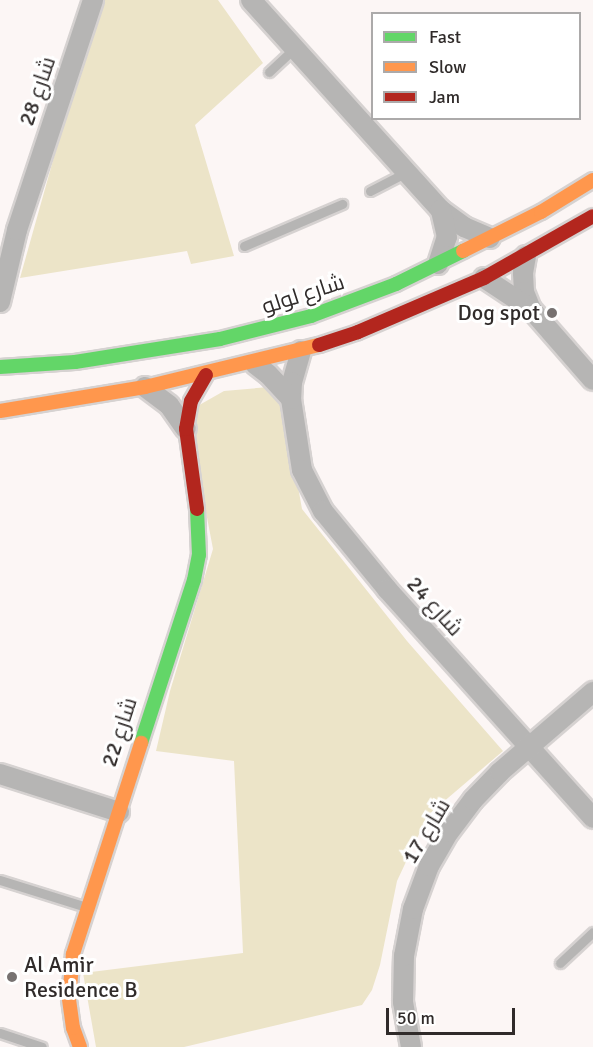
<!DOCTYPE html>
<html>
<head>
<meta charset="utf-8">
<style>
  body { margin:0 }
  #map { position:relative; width:593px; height:1047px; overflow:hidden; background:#fcf6f5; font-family:Signika,Cairo,sans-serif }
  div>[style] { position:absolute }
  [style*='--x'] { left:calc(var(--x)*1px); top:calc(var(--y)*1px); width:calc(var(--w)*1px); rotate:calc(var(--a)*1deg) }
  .green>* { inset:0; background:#ece4c8 }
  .roads { filter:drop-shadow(2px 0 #d6d2d1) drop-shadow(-2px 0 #d6d2d1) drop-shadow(0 2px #d6d2d1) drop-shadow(0 -2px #d6d2d1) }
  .lane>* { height:9px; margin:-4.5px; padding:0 4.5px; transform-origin:4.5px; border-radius:4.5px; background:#b6b5b4 }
  .street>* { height:20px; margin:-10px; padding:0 10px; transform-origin:10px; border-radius:10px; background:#b6b5b4 }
  .fast>* { height:14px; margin:-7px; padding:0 7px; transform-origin:7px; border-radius:7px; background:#63d668 }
  .slow>* { height:14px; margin:-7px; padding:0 7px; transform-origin:7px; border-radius:7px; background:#ff974d }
  .jam>* { height:14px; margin:-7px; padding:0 7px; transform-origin:7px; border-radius:7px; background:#b3261e }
  .dots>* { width:16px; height:16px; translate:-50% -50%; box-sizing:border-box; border:3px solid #fff; border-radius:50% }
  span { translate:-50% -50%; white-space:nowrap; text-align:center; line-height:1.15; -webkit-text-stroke:6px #fff; paint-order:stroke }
  .street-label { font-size:22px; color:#302b2a }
  .poi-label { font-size:22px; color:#302b2a }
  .right { translate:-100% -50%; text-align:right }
  .left { translate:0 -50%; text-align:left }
  .legend { position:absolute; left:371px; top:12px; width:210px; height:108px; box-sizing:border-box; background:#fff; border:2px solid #acaaaa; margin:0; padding:8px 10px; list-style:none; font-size:18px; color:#302b2a }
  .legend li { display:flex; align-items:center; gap:12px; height:30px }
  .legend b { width:30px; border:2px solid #acaaaa }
  .scale { position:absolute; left:386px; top:1008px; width:129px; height:27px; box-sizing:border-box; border:3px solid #302b2a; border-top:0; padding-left:8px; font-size:18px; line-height:21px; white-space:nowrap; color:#302b2a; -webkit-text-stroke:4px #fff; paint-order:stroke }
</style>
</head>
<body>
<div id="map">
  <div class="green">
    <i style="clip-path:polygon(98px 0,218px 0,263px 63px,195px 125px,234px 256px,191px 264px,187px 251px,20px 278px)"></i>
    <i style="clip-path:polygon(280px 386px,302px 509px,407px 641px,503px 751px,428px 815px,397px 881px,380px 965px,372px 990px,362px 1005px,184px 1047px,96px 1047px,83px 973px,243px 953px,234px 761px,156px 751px,170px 691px,213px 549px,187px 412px,224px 391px)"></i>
  </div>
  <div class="roads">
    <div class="lane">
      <i style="--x:269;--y:72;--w:35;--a:-43"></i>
      <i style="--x:370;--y:191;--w:42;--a:-27.2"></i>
      <i style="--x:244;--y:246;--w:107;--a:-23.2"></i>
      <i style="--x:0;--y:880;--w:90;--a:17.4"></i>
      <i style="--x:560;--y:963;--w:45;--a:-43.2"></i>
      <i style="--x:0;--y:1033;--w:44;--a:18.4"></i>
    </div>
    <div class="street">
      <i style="--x:251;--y:0;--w:283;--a:47.9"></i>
      <i style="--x:441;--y:210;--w:29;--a:36"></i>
      <i style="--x:464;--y:227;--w:28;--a:23"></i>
      <i style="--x:526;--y:256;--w:17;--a:100"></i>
      <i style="--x:523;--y:273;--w:19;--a:87"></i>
      <i style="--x:524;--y:292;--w:18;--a:68"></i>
      <i style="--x:438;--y:264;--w:28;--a:-72"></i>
      <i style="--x:447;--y:237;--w:28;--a:-103"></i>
      <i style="--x:484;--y:278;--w:56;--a:33.4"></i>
      <i style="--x:531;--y:309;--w:94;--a:48.9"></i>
      <i style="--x:0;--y:302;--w:74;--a:-76.7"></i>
      <i style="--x:17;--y:230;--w:242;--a:-71.7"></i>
      <i style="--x:301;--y:351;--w:32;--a:106"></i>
      <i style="--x:292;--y:382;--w:17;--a:93"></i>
      <i style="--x:291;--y:399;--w:72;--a:81.2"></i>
      <i style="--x:302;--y:470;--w:46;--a:62.9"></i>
      <i style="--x:323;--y:511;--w:101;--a:50.6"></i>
      <i style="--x:387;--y:589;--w:308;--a:48"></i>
      <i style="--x:255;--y:364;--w:16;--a:38"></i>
      <i style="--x:268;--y:374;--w:34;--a:47"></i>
      <i style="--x:145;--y:387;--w:30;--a:37"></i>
      <i style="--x:169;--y:405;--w:29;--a:55"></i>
      <i style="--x:0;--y:774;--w:125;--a:17.7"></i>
      <i style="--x:411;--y:1047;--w:46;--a:-100.1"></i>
      <i style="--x:403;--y:1002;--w:46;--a:-88.8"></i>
      <i style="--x:404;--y:956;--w:48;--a:-79.2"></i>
      <i style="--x:413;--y:909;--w:46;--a:-69.6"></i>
      <i style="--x:429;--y:866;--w:39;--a:-60"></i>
      <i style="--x:449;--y:832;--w:40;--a:-53"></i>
      <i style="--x:473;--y:800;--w:39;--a:-46"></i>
      <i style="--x:500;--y:772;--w:123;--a:-40.7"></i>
    </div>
    <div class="fast">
      <i style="--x:0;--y:367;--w:75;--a:-3.8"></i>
      <i style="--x:75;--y:362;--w:147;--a:-9"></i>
      <i style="--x:220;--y:339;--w:94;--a:-14.2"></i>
      <i style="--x:311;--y:316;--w:91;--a:-20.6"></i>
      <i style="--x:396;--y:284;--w:75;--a:-26.2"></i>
      <i style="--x:141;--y:743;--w:171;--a:-72"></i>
      <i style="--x:194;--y:580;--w:25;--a:-79"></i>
      <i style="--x:199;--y:555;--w:46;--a:-92.5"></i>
    </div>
    <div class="slow">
      <i style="--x:463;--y:251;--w:87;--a:-26.6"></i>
      <i style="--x:541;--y:212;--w:61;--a:-31.6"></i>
      <i style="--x:0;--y:411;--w:147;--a:-9.4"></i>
      <i style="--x:145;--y:387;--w:179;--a:-13.6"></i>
      <i style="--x:80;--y:1047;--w:20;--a:-110"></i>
      <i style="--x:73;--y:1028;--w:30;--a:-98"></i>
      <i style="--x:69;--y:998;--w:44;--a:-84.8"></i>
      <i style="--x:73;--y:954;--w:222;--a:-72.1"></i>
    </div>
    <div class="jam">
      <i style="--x:319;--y:345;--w:41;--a:-18.4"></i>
      <i style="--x:358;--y:332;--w:137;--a:-23.2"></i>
      <i style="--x:484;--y:278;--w:125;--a:-29.6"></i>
      <i style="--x:197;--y:509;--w:81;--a:-97.8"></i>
      <i style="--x:186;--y:429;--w:28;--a:-80"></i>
      <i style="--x:191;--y:401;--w:30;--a:-60"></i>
    </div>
  </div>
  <div class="dots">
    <i style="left:552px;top:313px;background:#777271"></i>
    <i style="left:12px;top:977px;background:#777271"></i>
  </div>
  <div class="street-label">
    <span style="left:37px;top:91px;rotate:-71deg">شارع 28</span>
    <span style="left:303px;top:294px;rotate:-18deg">شارع لولو</span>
    <span style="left:435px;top:606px;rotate:48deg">شارع 24</span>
    <span style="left:119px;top:732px;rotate:-72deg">شارع 22</span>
    <span style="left:426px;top:831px;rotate:-59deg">شارع 17</span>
  </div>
  <div class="poi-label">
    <span class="right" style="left:540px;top:313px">Dog spot</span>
    <span class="left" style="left:24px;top:977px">Al Amir<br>Residence B</span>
  </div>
  <ul class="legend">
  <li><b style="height:8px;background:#63d668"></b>Fast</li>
  <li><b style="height:8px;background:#ff974d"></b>Slow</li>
  <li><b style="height:8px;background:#b3261e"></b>Jam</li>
  </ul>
  <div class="scale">50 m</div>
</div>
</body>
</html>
